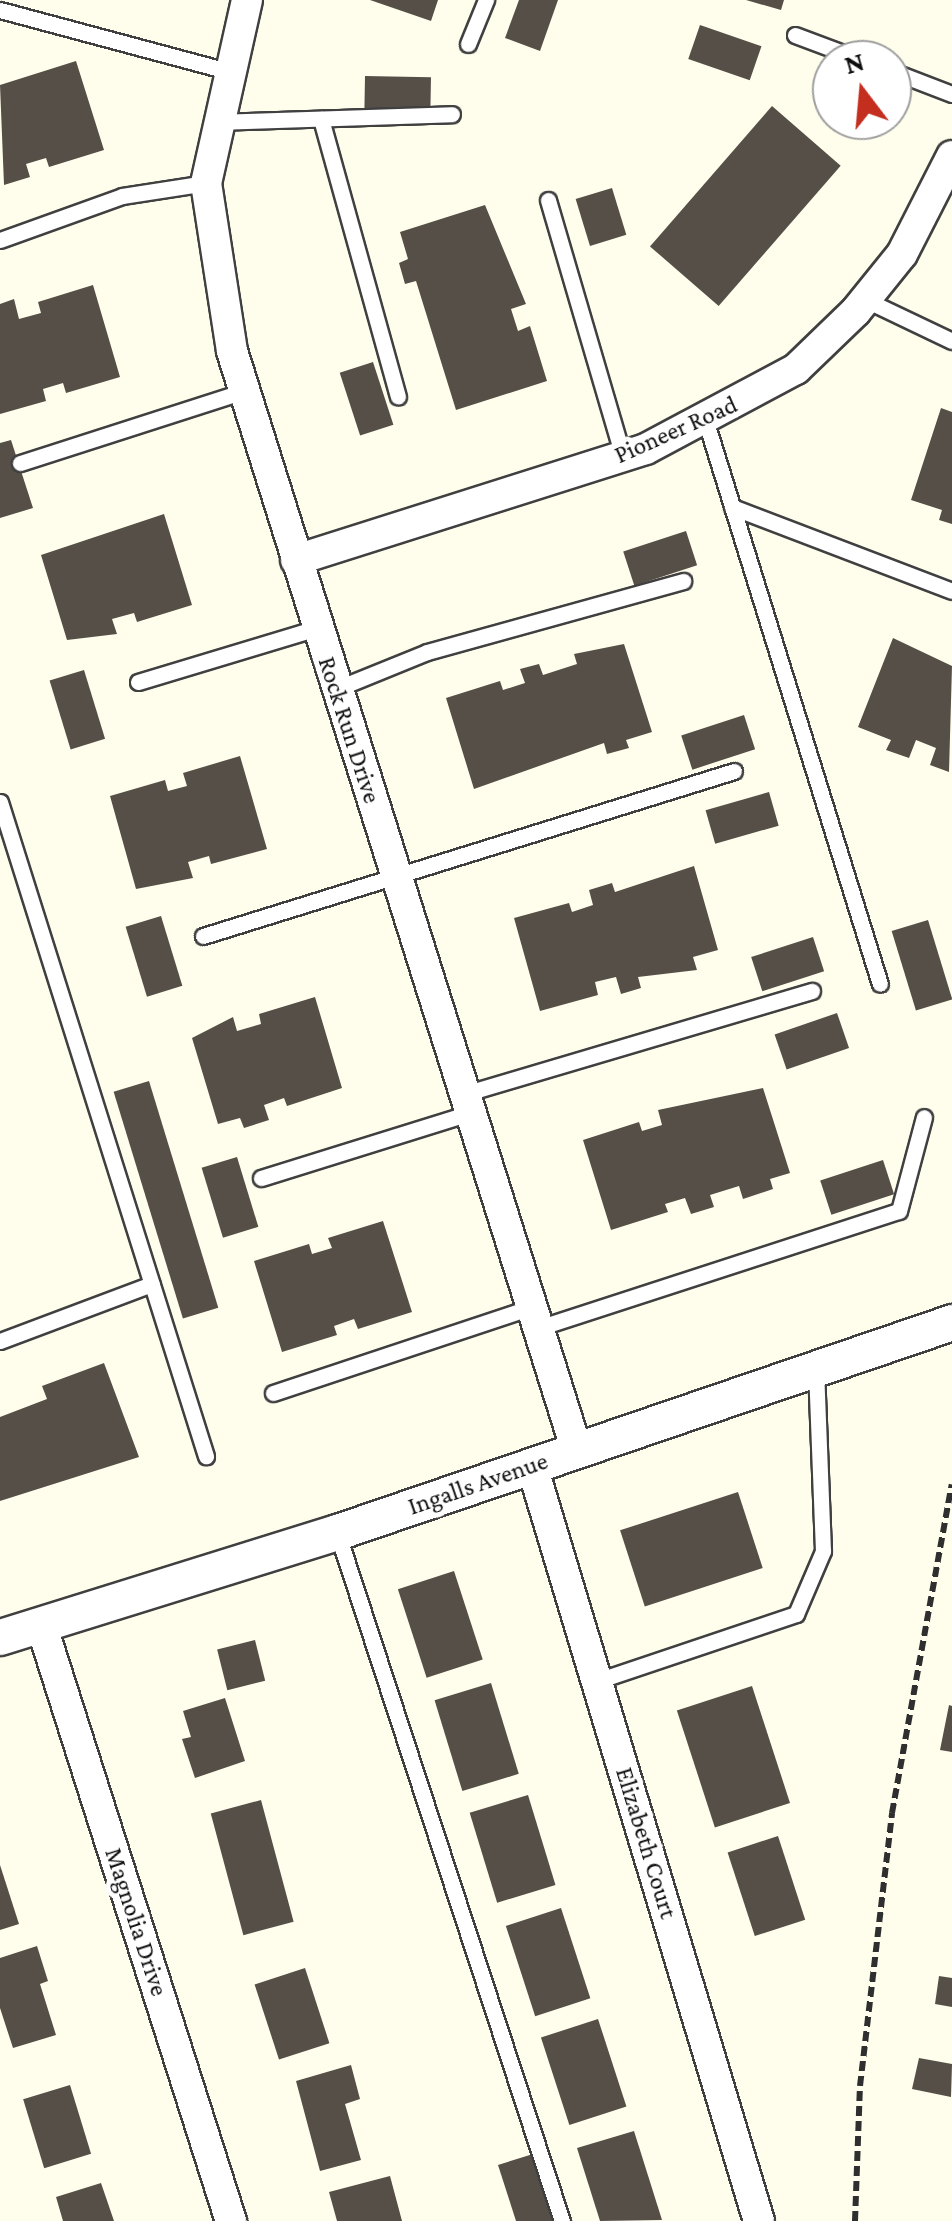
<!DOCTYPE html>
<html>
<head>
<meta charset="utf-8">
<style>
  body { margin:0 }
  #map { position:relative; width:952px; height:2221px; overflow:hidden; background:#fffeec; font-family:"Crimson Pro",serif }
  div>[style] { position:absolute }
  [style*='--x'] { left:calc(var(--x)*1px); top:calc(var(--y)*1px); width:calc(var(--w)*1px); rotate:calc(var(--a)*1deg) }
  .building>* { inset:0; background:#564f48; transform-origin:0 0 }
  .path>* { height:6px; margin-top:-3px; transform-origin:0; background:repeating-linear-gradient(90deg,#2f2f2f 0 10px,transparent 0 15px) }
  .roads { filter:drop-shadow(2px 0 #404040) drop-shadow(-2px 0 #404040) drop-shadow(0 2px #404040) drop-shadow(0 -2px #404040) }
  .service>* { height:15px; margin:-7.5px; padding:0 7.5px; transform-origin:7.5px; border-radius:7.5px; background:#fff }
  .minor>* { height:30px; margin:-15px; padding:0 15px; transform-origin:15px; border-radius:15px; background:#fff }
  .tertiary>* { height:35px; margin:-17.5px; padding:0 17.5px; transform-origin:17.5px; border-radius:17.5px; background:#fff }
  span { translate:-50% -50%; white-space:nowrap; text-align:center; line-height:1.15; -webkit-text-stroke:10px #fff; paint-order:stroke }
  .street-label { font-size:25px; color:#0d0d0d }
  .north { position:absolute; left:812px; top:40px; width:100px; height:100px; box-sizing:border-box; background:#fff; border:2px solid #9e9e9e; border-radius:50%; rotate:344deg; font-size:28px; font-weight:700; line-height:40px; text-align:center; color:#0d0d0d }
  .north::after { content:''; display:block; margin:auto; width:35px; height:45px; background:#c32e1e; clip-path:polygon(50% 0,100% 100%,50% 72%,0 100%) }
</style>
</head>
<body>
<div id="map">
  <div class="building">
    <i style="clip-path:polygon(370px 0,438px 0,431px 21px)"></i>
    <i style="clip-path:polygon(519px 0,558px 0,540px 51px,505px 38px)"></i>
    <i style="clip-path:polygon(746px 0,784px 0,781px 10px)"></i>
    <i style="left:700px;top:25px;width:65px;height:36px;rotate:19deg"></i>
    <i style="clip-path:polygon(76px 61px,104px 150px,49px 167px,46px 158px,26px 164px,30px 177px,4px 185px,0 85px)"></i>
    <i style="left:365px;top:76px;width:66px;height:36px;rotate:1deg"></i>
    <i style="left:772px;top:106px;width:91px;height:186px;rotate:41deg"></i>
    <i style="left:612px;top:188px;width:49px;height:38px;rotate:73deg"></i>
    <i style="clip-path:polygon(485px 205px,526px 304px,511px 309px,518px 331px,530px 326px,547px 381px,456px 410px,416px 281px,405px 284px,399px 263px,408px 259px,400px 232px)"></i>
    <i style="clip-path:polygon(93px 285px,120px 377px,66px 393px,63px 383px,43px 389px,46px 401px,0 414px,0 304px,14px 299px,19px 319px,41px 313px,38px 302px)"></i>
    <i style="left:373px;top:362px;width:66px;height:35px;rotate:72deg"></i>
    <i style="clip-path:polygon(941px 408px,952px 412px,952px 524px,939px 520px,942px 510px,911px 500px)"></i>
    <i style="clip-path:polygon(11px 440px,33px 508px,0 518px,0 443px)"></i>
    <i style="clip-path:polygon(164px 514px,192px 605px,137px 622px,134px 613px,112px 619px,117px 634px,67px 640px,41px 555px)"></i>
    <i style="left:686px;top:531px;width:36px;height:66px;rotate:72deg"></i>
    <i style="clip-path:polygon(893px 638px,952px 666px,949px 772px,930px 765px,936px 748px,916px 740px,909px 758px,886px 750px,891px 740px,858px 727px)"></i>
    <i style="clip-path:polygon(624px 644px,652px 732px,626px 740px,629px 748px,607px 754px,604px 743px,474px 789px,446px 698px,500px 681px,503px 690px,525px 683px,520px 669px,539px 664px,543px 675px,577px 664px,574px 654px)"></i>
    <i style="left:84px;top:670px;width:72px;height:36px;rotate:73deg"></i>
    <i style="left:744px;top:715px;width:36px;height:66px;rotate:72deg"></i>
    <i style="clip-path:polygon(240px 756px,267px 849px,211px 864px,209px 856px,188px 862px,193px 878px,136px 889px,110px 796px,165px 780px,168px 791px,187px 786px,183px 773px)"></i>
    <i style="left:769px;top:792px;width:35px;height:66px;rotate:74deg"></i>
    <i style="clip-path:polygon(694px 866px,718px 950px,693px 957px,697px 970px,638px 977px,641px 988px,621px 994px,616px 977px,595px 982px,598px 995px,540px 1011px,514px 918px,569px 903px,572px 912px,593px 905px,589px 890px,612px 883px,615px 892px)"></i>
    <i style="left:161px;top:916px;width:73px;height:37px;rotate:73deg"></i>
    <i style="left:928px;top:920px;width:83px;height:38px;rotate:73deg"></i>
    <i style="left:813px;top:937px;width:36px;height:65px;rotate:72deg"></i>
    <i style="clip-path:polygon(315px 997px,342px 1088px,287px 1106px,284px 1098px,264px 1105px,269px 1120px,244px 1128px,240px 1118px,218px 1124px,192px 1038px,233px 1017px,237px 1031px,261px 1024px,259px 1014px)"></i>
    <i style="left:837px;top:1013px;width:37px;height:66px;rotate:71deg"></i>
    <i style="left:149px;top:1081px;width:237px;height:37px;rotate:73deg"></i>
    <i style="clip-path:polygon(763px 1088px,790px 1173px,770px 1179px,773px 1189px,743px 1199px,739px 1186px,710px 1195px,714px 1207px,691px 1214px,685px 1198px,665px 1204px,668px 1212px,611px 1230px,583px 1140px,639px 1122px,642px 1131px,662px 1125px,658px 1110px)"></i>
    <i style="left:237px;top:1157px;width:73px;height:37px;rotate:73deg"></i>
    <i style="left:883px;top:1160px;width:36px;height:66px;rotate:72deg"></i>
    <i style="clip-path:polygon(383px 1221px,412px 1312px,358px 1329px,354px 1319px,334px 1326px,337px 1335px,282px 1352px,254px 1261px,309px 1244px,312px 1254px,332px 1248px,328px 1238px)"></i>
    <i style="clip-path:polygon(104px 1363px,139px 1457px,0 1501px,0 1417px,47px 1399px,42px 1386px)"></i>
    <i style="left:738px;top:1492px;width:80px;height:124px;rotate:72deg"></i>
    <i style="left:454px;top:1571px;width:93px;height:59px;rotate:72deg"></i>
    <i style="left:255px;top:1640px;width:42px;height:39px;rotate:76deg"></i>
    <i style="left:491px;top:1683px;width:95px;height:59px;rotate:73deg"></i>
    <i style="left:752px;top:1686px;width:123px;height:79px;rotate:72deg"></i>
    <i style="clip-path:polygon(225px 1698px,245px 1761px,195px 1778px,182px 1739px,191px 1737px,183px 1711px)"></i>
    <i style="clip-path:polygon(949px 1705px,952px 1706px,952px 1752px,940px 1750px)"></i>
    <i style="left:528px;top:1795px;width:94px;height:61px;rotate:73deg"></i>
    <i style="left:261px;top:1800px;width:126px;height:52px;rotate:75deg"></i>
    <i style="left:778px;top:1836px;width:88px;height:53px;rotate:72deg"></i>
    <i style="clip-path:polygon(0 1865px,19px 1924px,0 1930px)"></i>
    <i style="left:561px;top:1908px;width:95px;height:58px;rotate:72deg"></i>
    <i style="clip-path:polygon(37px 1946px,48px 1981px,40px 1984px,56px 2035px,13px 2048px,0 2008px,0 1958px)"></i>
    <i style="left:305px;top:1968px;width:79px;height:53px;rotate:72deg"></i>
    <i style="clip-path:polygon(939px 1976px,952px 1978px,952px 2007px,935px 2004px)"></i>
    <i style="left:598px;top:2019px;width:92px;height:60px;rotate:72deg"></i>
    <i style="clip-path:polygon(919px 2058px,952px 2064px,951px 2097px,912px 2089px)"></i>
    <i style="clip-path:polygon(351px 2065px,360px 2099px,345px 2104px,361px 2160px,320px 2171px,296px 2081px)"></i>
    <i style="left:70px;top:2085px;width:72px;height:49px;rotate:73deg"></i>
    <i style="clip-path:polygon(634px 2131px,662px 2220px,600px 2221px,577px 2148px)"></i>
    <i style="clip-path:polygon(533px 2154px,554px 2221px,516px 2221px,498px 2165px)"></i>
    <i style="clip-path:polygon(390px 2176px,402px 2221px,337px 2221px,329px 2192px)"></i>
    <i style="clip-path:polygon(101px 2183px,114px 2221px,63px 2221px,56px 2197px)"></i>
  </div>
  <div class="path">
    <i style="--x:855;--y:2221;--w:135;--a:-87.9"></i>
    <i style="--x:860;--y:2086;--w:275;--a:-83.3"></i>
    <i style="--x:892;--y:1813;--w:334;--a:-79.7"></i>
  </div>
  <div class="roads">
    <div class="service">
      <i style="--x:0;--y:10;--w:235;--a:15"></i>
      <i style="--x:795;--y:35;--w:72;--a:20.5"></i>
      <i style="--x:468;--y:44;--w:48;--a:-67.8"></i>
      <i style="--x:892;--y:71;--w:64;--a:21"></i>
      <i style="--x:321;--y:119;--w:288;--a:74.5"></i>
      <i style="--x:216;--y:122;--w:236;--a:-1.9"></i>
      <i style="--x:548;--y:200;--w:267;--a:73.7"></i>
      <i style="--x:0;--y:240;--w:130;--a:-19.8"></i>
      <i style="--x:122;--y:196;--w:85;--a:-8.8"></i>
      <i style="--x:866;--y:300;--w:95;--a:25.5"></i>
      <i style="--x:706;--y:422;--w:588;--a:72.8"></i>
      <i style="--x:20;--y:463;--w:235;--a:-17.8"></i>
      <i style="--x:732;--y:507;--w:235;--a:20.9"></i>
      <i style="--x:138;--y:682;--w:187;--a:-16.8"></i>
      <i style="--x:336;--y:689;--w:98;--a:-22.1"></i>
      <i style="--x:427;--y:652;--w:266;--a:-15.5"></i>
      <i style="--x:0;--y:802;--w:686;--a:72.52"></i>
      <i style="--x:203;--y:936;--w:556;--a:-17.26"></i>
      <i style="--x:464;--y:1094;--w:363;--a:-16.5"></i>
      <i style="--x:261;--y:1178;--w:219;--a:-17.3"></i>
      <i style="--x:538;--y:1328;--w:379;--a:-18"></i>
      <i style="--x:899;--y:1211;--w:97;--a:-75.1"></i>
      <i style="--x:0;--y:1341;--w:162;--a:-20.6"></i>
      <i style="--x:273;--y:1393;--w:272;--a:-18.4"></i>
      <i style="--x:337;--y:1532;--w:725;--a:71.92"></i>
      <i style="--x:597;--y:1681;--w:210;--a:-18.6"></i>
      <i style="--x:796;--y:1614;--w:69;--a:-66.8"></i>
      <i style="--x:823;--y:1551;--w:181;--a:-92.2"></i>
    </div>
    <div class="minor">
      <i style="--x:247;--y:0;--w:188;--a:102.6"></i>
      <i style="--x:206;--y:183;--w:170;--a:81.2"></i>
      <i style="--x:232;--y:351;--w:1153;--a:72.59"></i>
      <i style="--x:296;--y:560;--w:367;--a:-17.6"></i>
      <i style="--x:646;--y:449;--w:170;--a:-28.1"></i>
      <i style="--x:796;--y:369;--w:83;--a:-44"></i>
      <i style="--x:856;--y:311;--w:73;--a:-51.1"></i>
      <i style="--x:902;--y:254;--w:110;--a:-63"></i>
      <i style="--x:532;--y:1466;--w:788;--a:73.27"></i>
      <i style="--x:41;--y:1624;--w:627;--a:72.35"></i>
    </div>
    <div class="tertiary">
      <i style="--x:0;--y:1637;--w:353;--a:-17.3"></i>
      <i style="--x:337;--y:1532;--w:650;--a:-18.85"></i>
    </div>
  </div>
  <div class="street-label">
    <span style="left:676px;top:430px;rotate:-24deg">Pioneer Road</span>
    <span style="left:349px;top:730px;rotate:72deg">Rock Run Drive</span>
    <span style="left:478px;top:1484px;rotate:-19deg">Ingalls Avenue</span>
    <span style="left:646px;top:1843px;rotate:73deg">Elizabeth Court</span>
    <span style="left:136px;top:1922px;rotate:72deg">Magnolia Drive</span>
  </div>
  <div class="north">N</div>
</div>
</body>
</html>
